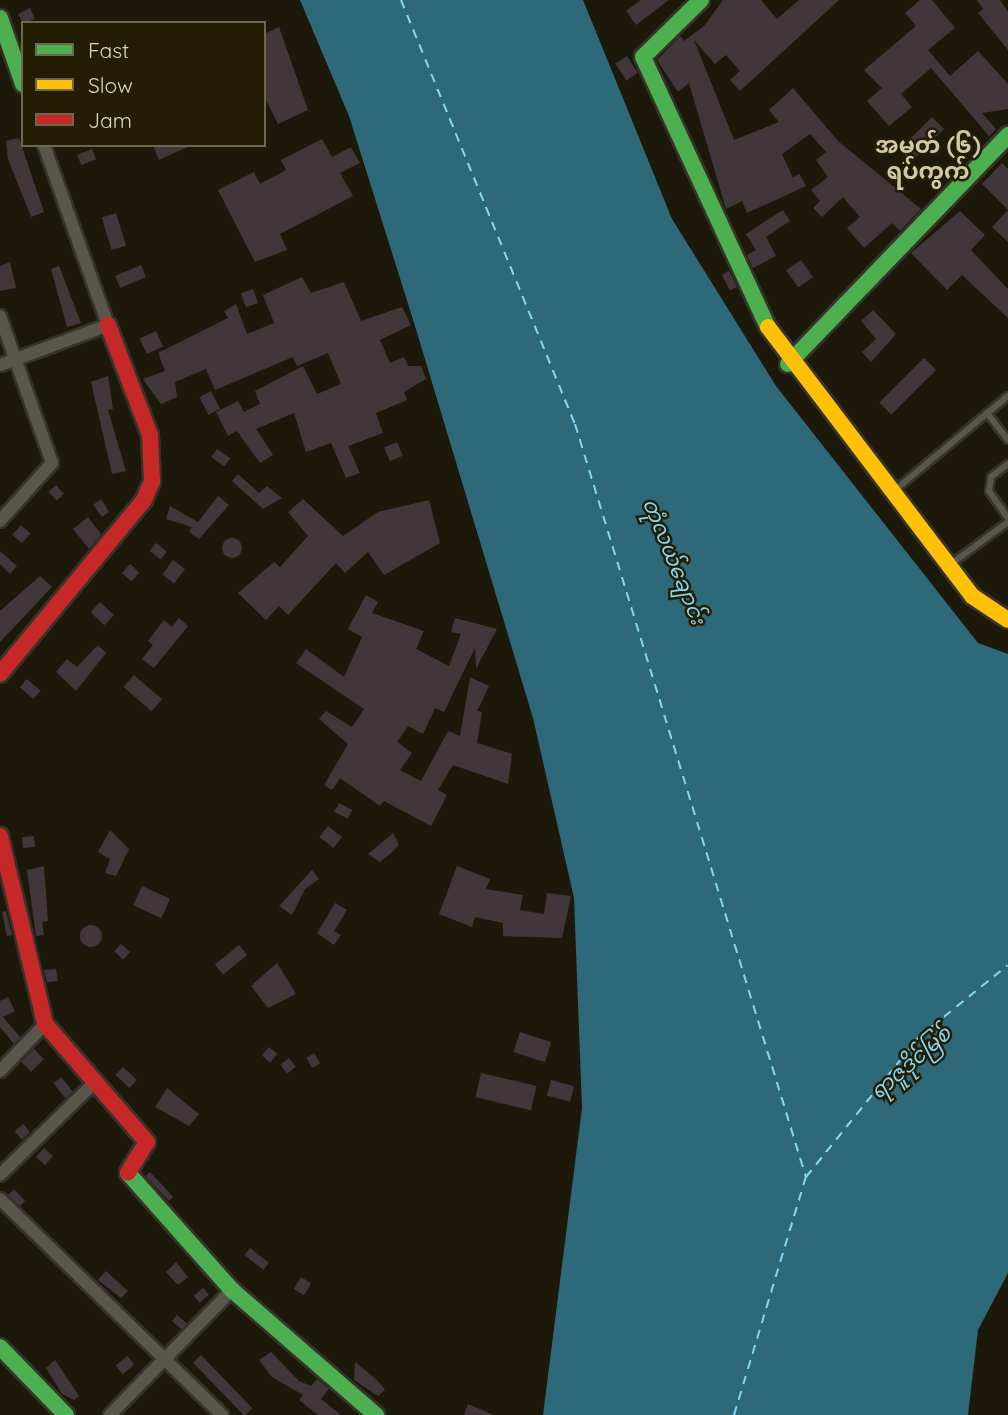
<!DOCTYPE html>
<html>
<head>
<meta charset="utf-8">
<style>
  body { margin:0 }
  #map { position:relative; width:1008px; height:1415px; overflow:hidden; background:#1c190a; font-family:Quicksand,"Noto Sans Myanmar",sans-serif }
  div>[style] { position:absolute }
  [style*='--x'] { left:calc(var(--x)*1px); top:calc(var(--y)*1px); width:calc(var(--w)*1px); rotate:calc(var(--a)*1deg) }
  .water>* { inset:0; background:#2e697a }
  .ferry>* { height:2px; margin-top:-1px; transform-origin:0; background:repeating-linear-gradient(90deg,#83d7f4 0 9px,transparent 0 16px) }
  .building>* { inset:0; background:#41373a; transform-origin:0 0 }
  .round { border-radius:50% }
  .roads { filter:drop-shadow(2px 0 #36332a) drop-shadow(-2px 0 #36332a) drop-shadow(0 2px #36332a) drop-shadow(0 -2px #36332a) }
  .lane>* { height:6px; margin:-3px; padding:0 3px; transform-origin:3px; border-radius:3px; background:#59574c }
  .street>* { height:12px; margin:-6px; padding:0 6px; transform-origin:6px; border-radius:6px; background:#59574c }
  .fast>* { height:16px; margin:-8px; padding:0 8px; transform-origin:8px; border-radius:8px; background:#4caf50 }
  .slow>* { height:16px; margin:-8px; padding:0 8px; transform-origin:8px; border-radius:8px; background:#ffc107 }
  .jam>* { height:16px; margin:-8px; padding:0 8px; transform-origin:8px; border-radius:8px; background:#c62828 }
  span { translate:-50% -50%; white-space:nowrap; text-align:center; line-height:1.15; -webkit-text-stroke:5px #231d03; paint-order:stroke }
  .water-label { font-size:21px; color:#83d7f4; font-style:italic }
  .quarter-label { font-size:23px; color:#d0c8a9; font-weight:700 }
  .legend { position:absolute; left:21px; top:21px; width:245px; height:126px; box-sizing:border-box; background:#231d03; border:2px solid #6c6751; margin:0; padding:9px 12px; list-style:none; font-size:21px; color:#dad6c7 }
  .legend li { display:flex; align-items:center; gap:14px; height:35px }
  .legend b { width:35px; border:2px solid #6c6751 }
</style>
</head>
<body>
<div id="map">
  <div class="water">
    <i style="clip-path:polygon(300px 0,583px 0,672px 219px,776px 386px,978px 643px,1008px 654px,1008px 1273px,978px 1330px,968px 1415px,543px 1415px,582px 1108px,574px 898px,533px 718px,415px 326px,349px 116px)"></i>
  </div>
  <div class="ferry">
    <i style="--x:401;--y:0;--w:458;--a:67.7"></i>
    <i style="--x:575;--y:424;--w:788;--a:72.95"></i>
    <i style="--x:734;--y:1415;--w:249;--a:-73.2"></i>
    <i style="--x:806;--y:1177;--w:180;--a:-51.1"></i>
    <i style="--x:919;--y:1037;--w:114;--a:-39"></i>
  </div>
  <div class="building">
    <i style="clip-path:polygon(641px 0,669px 0,636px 25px,626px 11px)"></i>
    <i style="clip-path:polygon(723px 0,761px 0,777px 19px,799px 0,839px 0,740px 91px,730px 80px,740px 71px,726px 55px,715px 64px,694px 40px,734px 140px,779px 122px,769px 110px,793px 88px,838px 141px,921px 209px,900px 231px,892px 223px,864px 248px,847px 228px,860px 217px,843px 197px,822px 217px,813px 208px,820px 201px,811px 190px,828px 177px,816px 160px,826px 152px,810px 134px,782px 154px,793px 178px,799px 174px,806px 186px,747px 213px,742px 201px,726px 209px,689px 83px,678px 92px,657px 60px,680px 36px,684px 41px,704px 26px)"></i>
    <i style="clip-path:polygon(920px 0,932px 0,955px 28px,928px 50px,950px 76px,978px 51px,1008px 84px,1008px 109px,982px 113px,996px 129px,989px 136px,931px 68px,901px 94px,912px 107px,889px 126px,867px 101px,882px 88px,864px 70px,916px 26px,905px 13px)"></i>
    <i style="clip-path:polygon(977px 0,1000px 0,1008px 11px,1008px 50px,978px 13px,983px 9px)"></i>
    <i style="clip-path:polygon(30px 8px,35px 19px,23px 23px,18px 14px)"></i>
    <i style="clip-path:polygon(279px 27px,308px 110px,278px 124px,264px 96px,264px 34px)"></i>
    <i style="left:627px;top:56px;width:20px;height:14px;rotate:57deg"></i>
    <i style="left:932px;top:117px;width:17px;height:40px;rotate:45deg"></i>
    <i style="clip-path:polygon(19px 138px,44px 212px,31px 217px,8px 159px,6px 141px)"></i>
    <i style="clip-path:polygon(322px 139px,332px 157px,351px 147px,360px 163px,340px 173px,353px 196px,280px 234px,287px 250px,255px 262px,218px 190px,254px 172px,260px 184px,286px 170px,281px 160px)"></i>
    <i style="clip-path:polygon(153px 145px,192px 145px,159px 160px)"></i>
    <i style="left:92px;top:149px;width:11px;height:16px;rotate:68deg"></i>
    <i style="clip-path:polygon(1002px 163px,1008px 169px,1008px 242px,992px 227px,1008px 210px,982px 184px)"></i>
    <i style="clip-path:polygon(783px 210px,790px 221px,766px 237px,776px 256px,753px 268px,747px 255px,756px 250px,746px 234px)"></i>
    <i style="clip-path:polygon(960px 211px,985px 235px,971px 250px,1008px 289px,1008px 318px,962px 275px,947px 290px,911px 253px)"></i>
    <i style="left:116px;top:213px;width:34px;height:15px;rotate:73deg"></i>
    <i style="left:801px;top:260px;width:21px;height:18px;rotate:55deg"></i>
    <i style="clip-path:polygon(10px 262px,16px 288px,0 291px,0 266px)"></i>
    <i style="left:141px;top:265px;width:13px;height:28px;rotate:67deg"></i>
    <i style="clip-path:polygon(59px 266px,81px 323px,67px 327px,51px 269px)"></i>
    <i style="left:729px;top:271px;width:18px;height:8px;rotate:63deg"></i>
    <i style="clip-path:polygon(302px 277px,311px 293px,344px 282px,361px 321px,402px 307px,411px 325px,380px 340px,390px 363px,404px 357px,408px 366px,421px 366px,426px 379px,404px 392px,407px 400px,376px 413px,383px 433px,348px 446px,360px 473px,346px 478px,331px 443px,306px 452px,294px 413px,256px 429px,273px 455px,260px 463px,237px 431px,228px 436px,216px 412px,238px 401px,244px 412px,260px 404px,255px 391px,303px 366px,317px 394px,341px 384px,328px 353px,297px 366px,293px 357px,215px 390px,206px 369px,175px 382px,177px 397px,161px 404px,143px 379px,165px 371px,158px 353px,228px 318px,224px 311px,236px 304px,247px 334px,274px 323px,263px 295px)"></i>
    <i style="left:253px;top:289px;width:15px;height:13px;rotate:70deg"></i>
    <i style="clip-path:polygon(873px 310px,896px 334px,871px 362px,862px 352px,876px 339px,861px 321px)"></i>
    <i style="left:156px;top:331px;width:17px;height:18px;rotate:65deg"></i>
    <i style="left:924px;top:358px;width:17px;height:63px;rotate:45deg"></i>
    <i style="clip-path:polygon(108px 376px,113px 409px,108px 410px,126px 471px,112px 474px,91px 382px)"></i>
    <i style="left:211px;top:391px;width:20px;height:13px;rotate:63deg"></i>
    <i style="left:397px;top:442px;width:15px;height:14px;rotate:67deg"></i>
    <i style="left:217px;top:449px;width:16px;height:10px;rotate:35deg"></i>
    <i style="clip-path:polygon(238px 474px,259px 493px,267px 486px,282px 498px,263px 509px,232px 481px)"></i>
    <i style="left:56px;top:485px;width:12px;height:10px;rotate:48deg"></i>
    <i style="clip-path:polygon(218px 496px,229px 505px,199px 539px,189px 532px,192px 527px,166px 519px,170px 506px,198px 522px)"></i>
    <i style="clip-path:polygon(101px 499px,109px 512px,102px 517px,93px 505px)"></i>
    <i style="clip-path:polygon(303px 499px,343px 536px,378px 512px,429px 500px,440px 543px,384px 575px,368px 552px,345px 573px,336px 563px,288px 615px,279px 606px,266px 620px,238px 593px,274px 562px,280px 567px,308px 536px,288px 512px)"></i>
    <i style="clip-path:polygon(88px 517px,101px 534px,89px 549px,73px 529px)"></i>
    <i style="left:21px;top:525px;width:13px;height:13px;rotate:42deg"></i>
    <i class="round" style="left:222px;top:538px;width:20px;height:20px"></i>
    <i style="left:156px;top:543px;width:14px;height:10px;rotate:39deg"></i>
    <i style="clip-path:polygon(0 551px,17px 566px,10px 574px,0 564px)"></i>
    <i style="left:173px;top:560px;width:15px;height:18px;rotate:37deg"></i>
    <i style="left:130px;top:564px;width:13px;height:12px;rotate:42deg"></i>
    <i style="clip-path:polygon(40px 576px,52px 587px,0 642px,0 611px)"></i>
    <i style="clip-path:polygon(366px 595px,378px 602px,372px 613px,424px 631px,416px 649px,449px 666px,461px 634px,451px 632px,455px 618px,497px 629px,476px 669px,475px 648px,444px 712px,435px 708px,423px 734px,408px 726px,397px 742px,412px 753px,400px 770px,421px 781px,448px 731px,460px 736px,470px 677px,489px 686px,477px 711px,482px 712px,477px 743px,512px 754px,508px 784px,453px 765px,438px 790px,447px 795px,431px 826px,384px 801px,380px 806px,340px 778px,332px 790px,324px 785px,348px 744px,319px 719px,326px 711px,352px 727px,364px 709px,296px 663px,306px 649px,344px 677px,362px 637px,348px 629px)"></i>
    <i style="left:100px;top:602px;width:19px;height:14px;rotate:43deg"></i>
    <i style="clip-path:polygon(179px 618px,188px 626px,154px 668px,142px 659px,153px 645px,148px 641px,164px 620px,172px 627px)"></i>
    <i style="clip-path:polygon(98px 645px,106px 653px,76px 691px,56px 672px,67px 659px,77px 667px)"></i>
    <i style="left:134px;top:675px;width:37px;height:16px;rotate:41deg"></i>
    <i style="left:27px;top:679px;width:18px;height:11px;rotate:41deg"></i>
    <i style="left:339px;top:803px;width:15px;height:10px;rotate:28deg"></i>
    <i style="left:328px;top:826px;width:18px;height:14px;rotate:38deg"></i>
    <i style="clip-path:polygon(110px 830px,129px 849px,116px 876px,105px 873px,110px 859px,98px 852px)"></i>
    <i style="clip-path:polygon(393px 833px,399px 845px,391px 853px,380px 862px,368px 854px)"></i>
    <i style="left:34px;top:836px;width:11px;height:12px;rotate:85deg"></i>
    <i style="clip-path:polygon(44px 866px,48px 921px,42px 922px,44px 935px,36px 936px,27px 870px)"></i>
    <i style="clip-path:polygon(457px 866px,490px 879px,486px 889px,523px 895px,520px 910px,544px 914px,547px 893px,571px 896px,562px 938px,503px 936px,503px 923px,475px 917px,472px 927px,439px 914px)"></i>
    <i style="clip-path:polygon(312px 870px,319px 879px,305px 889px,292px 915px,279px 906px)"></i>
    <i style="left:142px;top:886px;width:31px;height:21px;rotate:25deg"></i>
    <i style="clip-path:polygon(335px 903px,347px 910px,334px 931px,341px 935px,334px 945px,317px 933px)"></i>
    <i style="clip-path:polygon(6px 911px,12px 935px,7px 936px,2px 912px)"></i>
    <i class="round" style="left:80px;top:925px;width:22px;height:22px"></i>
    <i style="left:121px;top:944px;width:12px;height:10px;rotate:42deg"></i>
    <i style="left:239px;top:945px;width:13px;height:31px;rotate:51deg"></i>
    <i style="clip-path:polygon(277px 963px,296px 994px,268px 1008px,251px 986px)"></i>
    <i style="clip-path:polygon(56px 969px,58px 981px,47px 982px,44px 970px)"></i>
    <i style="clip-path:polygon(8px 997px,15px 1011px,3px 1017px,20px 1037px,14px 1044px,0 1027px,0 1001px)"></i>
    <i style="left:520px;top:1032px;width:33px;height:21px;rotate:18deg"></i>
    <i style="left:269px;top:1047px;width:11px;height:11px;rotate:41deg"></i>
    <i style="left:34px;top:1049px;width:14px;height:18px;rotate:45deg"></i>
    <i style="left:314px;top:1053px;width:12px;height:9px;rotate:59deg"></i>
    <i style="left:289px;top:1058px;width:11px;height:11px;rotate:52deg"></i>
    <i style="left:123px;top:1067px;width:19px;height:11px;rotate:43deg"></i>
    <i style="left:481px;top:1073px;width:57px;height:25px;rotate:13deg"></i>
    <i style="left:61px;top:1077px;width:19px;height:10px;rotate:51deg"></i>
    <i style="left:551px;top:1080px;width:24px;height:16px;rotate:15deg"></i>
    <i style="clip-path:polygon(167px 1088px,199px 1114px,189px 1126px,155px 1107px)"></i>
    <i style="left:23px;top:1124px;width:11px;height:11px;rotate:49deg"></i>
    <i style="left:44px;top:1148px;width:12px;height:12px;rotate:42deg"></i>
    <i style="left:150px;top:1172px;width:34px;height:6px;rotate:47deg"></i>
    <i style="clip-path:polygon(14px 1189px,25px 1201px,20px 1206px,8px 1195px)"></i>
    <i style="left:250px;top:1248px;width:24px;height:9px;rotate:38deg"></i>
    <i style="clip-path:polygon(176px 1262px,188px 1277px,178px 1285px,166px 1272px)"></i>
    <i style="clip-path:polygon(106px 1271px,128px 1291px,121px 1298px,98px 1280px)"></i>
    <i style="left:301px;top:1277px;width:12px;height:14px;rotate:31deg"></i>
    <i style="left:203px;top:1288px;width:9px;height:12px;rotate:49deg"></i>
    <i style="left:177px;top:1315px;width:13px;height:8px;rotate:39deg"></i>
    <i style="clip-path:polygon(271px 1352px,299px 1381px,311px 1386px,317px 1379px,329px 1389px,321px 1399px,341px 1415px,318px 1415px,299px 1400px,303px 1395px,272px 1377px,259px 1360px)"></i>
    <i style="left:201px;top:1355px;width:74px;height:11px;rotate:46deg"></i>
    <i style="left:127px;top:1356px;width:11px;height:15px;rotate:49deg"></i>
    <i style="clip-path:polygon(55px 1360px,79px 1396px,74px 1400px,62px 1394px,46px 1368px)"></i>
    <i style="clip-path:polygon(355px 1362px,377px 1380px,385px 1390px,378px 1396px,354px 1380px)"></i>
    <i style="clip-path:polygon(468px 1404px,494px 1415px,464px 1415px)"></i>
  </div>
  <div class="roads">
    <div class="lane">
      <i style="--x:987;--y:413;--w:34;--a:52"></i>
      <i style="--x:1008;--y:464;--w:21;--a:143"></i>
      <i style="--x:991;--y:477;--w:14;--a:98"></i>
      <i style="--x:989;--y:491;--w:33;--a:55"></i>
      <i style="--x:895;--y:490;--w:147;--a:-39.8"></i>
      <i style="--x:951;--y:564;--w:71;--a:-36.4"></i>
    </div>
    <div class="street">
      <i style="--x:0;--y:316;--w:156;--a:70.5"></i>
      <i style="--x:52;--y:463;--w:78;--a:131.9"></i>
      <i style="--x:0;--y:365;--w:115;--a:-20.3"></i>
      <i style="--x:108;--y:325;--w:191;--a:-109.6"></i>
      <i style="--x:0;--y:1071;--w:65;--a:-46.2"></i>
      <i style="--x:0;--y:1175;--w:130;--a:-44.4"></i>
      <i style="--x:0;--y:1199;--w:310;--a:44.2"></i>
      <i style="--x:110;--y:1415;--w:175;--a:-45.7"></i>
    </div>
    <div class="fast">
      <i style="--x:701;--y:0;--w:81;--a:135.5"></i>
      <i style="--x:643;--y:57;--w:298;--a:65.2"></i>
      <i style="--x:0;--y:18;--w:70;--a:70.8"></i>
      <i style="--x:788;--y:364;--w:318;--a:-46.1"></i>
      <i style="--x:128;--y:1173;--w:157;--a:48.4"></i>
      <i style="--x:232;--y:1290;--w:191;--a:41"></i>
      <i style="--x:0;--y:1347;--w:95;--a:45.9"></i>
    </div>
    <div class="slow">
      <i style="--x:768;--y:327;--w:338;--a:52.8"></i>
      <i style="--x:972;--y:596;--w:43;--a:33.7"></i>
    </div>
    <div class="jam">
      <i style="--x:0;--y:674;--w:226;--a:-50.4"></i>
      <i style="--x:144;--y:500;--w:21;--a:-67"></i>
      <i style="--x:152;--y:481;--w:46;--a:-92.5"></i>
      <i style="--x:150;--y:435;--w:118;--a:-110.9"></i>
      <i style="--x:0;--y:836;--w:193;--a:76.5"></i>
      <i style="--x:45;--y:1024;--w:156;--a:49.2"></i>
      <i style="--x:147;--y:1142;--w:36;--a:122"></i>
    </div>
  </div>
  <div class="water-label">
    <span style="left:675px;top:561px;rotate:68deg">တုံလယ်ချောင်း</span>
    <span style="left:910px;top:1062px;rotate:-41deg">ရာဇူဒိုင်မြစ်</span>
  </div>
  <div class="quarter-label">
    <span style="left:928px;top:158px">အမှတ် (၆)<br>ရပ်ကွက်</span>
  </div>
  <ul class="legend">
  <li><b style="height:9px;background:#4caf50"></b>Fast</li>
  <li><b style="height:9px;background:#ffc107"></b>Slow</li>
  <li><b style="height:9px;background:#c62828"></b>Jam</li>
  </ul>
</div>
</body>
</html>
